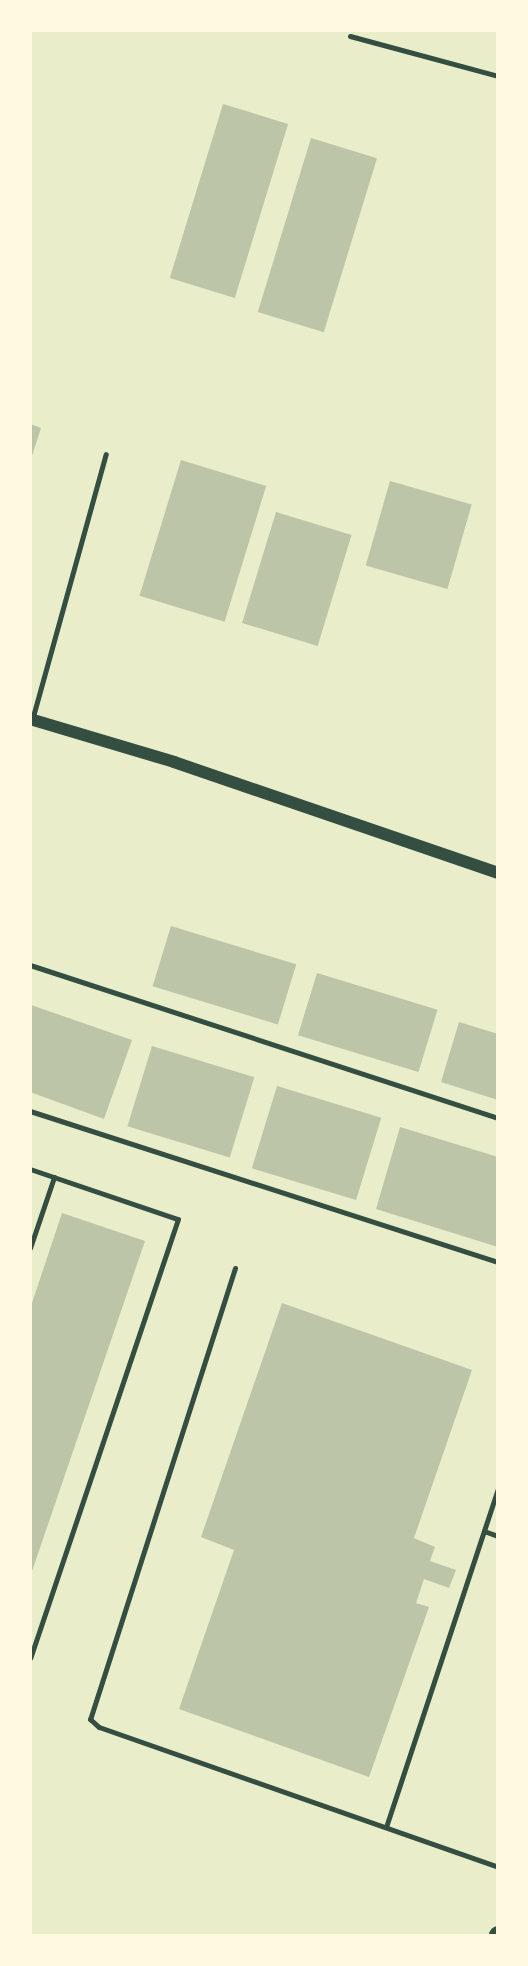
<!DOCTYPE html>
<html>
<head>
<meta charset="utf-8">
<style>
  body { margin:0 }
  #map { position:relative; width:528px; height:1966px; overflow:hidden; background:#e9edc9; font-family:"Exo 2",sans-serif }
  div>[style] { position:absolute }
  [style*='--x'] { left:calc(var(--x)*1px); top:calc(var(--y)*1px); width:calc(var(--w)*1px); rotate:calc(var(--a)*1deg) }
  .building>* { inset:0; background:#bcc5a7; transform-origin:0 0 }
  .service>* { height:5px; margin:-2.5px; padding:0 2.5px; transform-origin:2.5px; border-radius:2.5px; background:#344e41 }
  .tertiary>* { height:12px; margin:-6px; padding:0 6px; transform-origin:6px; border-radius:6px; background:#344e41 }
  .primary>* { height:18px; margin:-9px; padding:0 9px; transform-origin:9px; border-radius:9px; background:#344e41 }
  span { translate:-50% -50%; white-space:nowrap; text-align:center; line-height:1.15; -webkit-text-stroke:5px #fefae0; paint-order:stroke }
  .frame { position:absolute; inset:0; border:32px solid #fefae0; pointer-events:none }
</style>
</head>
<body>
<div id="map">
  <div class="building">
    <i style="left:223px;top:104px;width:68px;height:182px;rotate:17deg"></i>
    <i style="left:311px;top:138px;width:69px;height:182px;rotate:17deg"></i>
    <i style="clip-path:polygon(30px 424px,41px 428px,30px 462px)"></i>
    <i style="left:181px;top:460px;width:89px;height:142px;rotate:17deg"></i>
    <i style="left:390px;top:481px;width:85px;height:88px;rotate:16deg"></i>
    <i style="left:276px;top:512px;width:79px;height:116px;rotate:17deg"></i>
    <i style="left:171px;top:926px;width:131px;height:63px;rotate:17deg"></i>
    <i style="left:317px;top:973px;width:126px;height:65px;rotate:17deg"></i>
    <i style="clip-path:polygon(31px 1005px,132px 1040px,104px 1119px,30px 1092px)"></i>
    <i style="clip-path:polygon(459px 1022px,498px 1034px,498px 1100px,441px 1082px)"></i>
    <i style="left:152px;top:1046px;width:107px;height:84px;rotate:17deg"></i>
    <i style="left:277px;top:1086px;width:109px;height:86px;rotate:17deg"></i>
    <i style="clip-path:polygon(400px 1127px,498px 1157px,498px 1247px,376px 1209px)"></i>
    <i style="clip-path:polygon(62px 1213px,145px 1241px,30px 1577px,30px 1309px)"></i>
    <i style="clip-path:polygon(282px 1303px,472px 1370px,414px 1538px,435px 1547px,430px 1561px,456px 1570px,449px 1588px,424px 1579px,416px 1603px,429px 1607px,369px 1777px,179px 1709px,234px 1550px,201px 1537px)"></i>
  </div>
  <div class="service">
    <i style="--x:350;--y:36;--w:153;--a:15.1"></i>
    <i style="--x:32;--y:720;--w:276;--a:-74.5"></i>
    <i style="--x:30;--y:965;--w:492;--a:18.1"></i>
    <i style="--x:30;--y:1111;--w:492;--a:17.9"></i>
    <i style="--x:30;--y:1169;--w:156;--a:18.7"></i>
    <i style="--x:178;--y:1219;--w:463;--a:108.6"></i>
    <i style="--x:30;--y:1248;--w:75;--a:-71.3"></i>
    <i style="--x:235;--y:1268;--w:474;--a:107.8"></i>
    <i style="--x:90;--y:1719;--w:12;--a:42"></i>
    <i style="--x:99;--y:1727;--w:423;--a:19.3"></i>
    <i style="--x:484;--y:1531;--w:15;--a:20"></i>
    <i style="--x:386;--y:1827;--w:356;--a:-71.7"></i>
  </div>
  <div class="tertiary">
    <i style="--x:30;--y:719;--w:150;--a:16.6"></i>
    <i style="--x:174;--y:762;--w:342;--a:18.9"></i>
  </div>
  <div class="primary">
    <i style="--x:498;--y:1936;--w:1;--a:-90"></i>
  </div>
  <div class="frame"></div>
</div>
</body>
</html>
